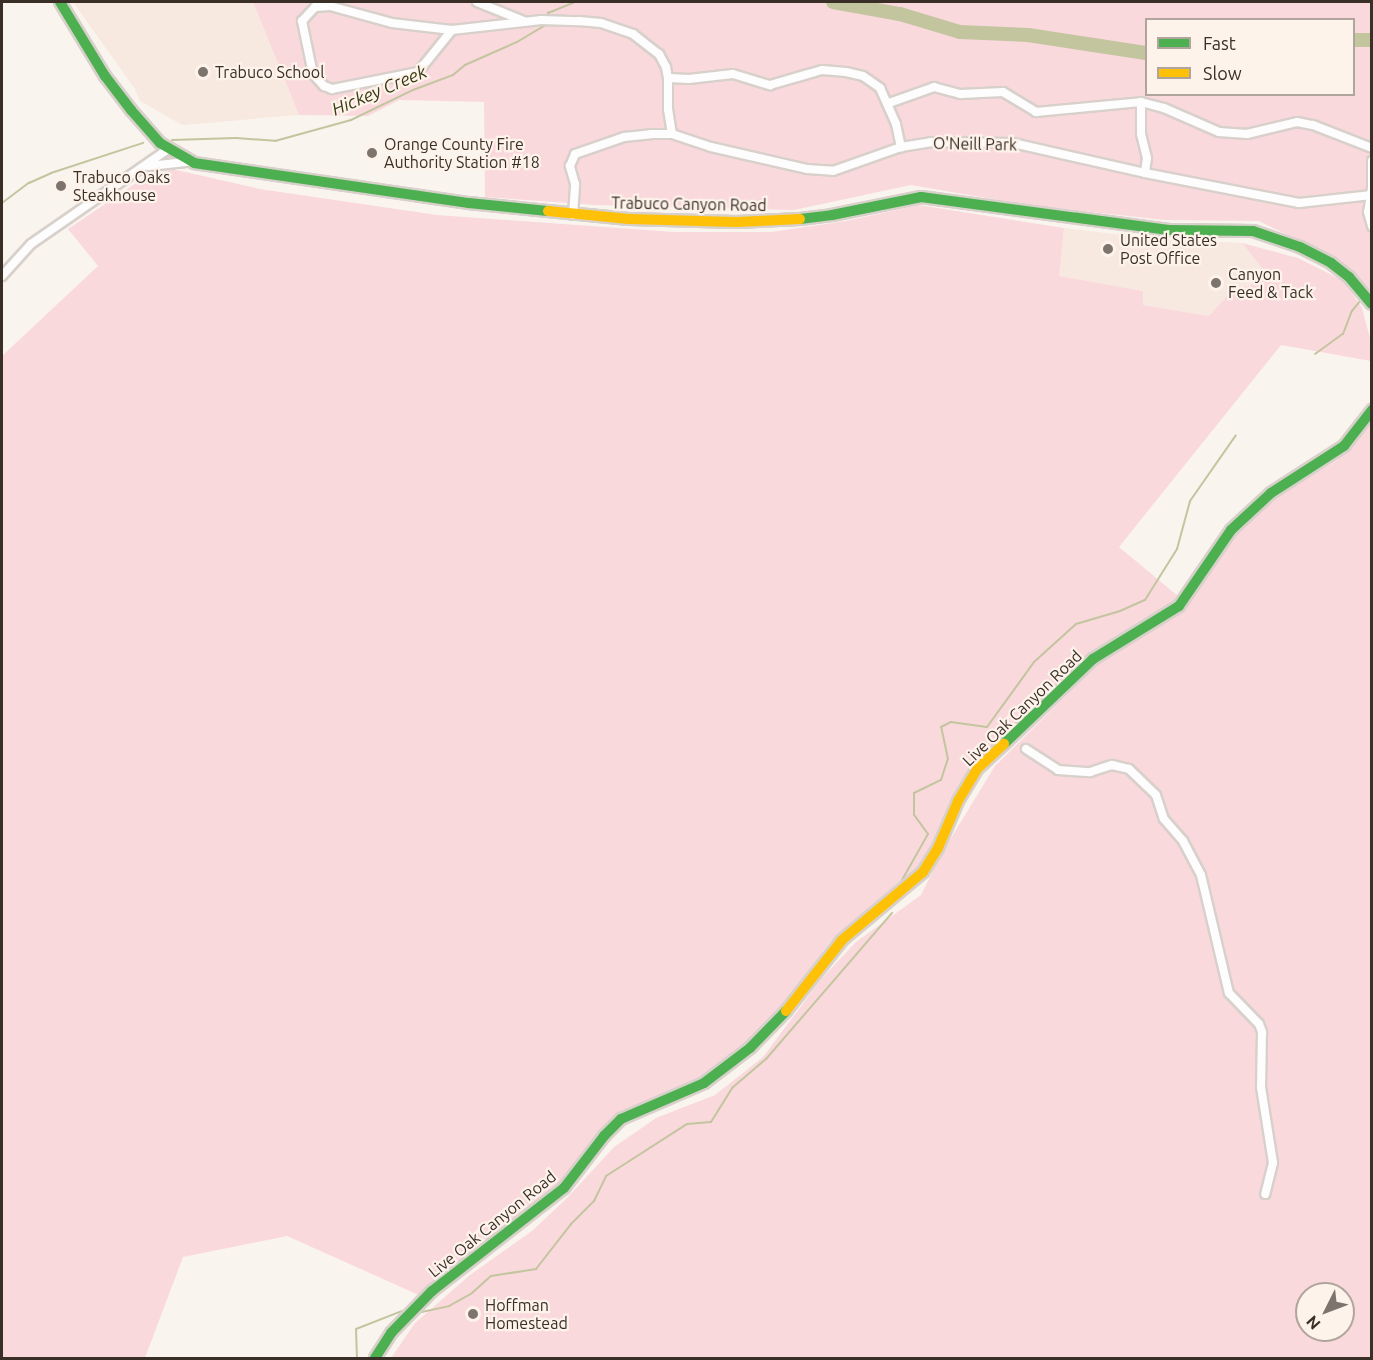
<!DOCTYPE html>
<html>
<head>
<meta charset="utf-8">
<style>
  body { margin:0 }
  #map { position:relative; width:1373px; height:1360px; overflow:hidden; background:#faf4ef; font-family:Ubuntu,sans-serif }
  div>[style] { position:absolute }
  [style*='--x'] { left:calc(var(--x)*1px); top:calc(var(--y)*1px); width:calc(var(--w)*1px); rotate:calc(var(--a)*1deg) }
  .built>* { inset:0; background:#f7e9df }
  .green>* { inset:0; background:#fad9dd }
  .stream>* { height:2px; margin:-1px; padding:0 1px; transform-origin:1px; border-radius:1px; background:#c3c59f }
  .river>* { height:14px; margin:-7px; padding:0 7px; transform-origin:7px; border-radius:7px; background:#c3c59f }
  .roads { filter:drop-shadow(2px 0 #d8d0ca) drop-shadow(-2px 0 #d8d0ca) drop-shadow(0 2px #d8d0ca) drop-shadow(0 -2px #d8d0ca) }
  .street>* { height:8px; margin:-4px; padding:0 4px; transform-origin:4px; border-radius:4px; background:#fefdfd }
  .fast>* { height:10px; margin:-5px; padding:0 5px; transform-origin:5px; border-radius:5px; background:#4caf50 }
  .slow>* { height:10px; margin:-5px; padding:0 5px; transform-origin:5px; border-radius:5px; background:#ffc107 }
  .dots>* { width:16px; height:16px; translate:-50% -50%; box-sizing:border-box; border:3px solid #fef3eb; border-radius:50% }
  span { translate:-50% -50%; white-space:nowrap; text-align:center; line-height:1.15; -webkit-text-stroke:4.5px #fef3eb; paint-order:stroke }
  .poi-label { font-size:16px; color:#392f27 }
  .left { translate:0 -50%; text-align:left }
  .street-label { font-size:16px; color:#392f27 }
  .water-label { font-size:18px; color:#373a11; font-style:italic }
  .frame { position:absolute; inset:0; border:3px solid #392f27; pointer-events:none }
  .legend { position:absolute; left:1145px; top:18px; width:210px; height:78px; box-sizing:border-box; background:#fef3eb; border:2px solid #afa59d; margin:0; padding:8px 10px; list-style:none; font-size:18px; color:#392f27 }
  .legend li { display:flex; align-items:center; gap:12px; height:30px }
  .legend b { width:30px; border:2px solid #afa59d }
  .north { position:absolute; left:1295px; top:1282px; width:60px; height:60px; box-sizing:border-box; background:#fef3eb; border:2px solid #afa59d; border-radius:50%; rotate:228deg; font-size:16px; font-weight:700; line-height:24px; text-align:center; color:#392f27 }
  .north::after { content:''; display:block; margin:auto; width:21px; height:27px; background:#7d746d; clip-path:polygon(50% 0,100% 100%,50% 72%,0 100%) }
</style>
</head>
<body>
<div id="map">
  <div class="built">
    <i style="clip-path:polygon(73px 2px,253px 2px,299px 115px,182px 125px,140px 101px,135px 89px)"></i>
    <i style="clip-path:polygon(1064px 228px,1157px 239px,1242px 243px,1263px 268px,1250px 286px,1232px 290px,1209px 316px,1143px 305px,1142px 291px,1058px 276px)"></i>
  </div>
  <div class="green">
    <i style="clip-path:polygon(evenodd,253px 2px,1371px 2px,1371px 291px,1343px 263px,1259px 221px,1165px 220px,1027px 205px,911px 185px,794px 210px,595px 205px,485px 197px,484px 102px,399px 100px,368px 116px,299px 115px,253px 2px,1146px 20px,1354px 20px,1354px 94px,1146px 94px,1146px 20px)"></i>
    <i style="clip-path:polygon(172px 169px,260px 189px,437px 215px,674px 232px,771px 232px,846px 221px,919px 205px,1064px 228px,1059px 276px,1143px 291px,1143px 305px,1209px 316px,1232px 290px,1250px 286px,1262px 268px,1242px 243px,1298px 258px,1344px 281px,1362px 308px,1371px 342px,1371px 361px,1281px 345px,1119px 547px,1178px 596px,1172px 603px,1139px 626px,1093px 650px,974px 762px,952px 796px,934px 840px,919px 866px,830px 942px,786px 1001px,725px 1063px,689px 1084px,619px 1116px,553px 1190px,503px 1226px,421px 1296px,287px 1236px,183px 1257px,145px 1358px,2px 1358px,2px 356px,98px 266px,68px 229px,142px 179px)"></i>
    <i style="clip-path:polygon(evenodd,1371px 419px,1371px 1358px,391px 1358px,415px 1323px,470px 1275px,532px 1231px,567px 1198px,614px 1147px,656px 1118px,715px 1095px,763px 1057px,822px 978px,856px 942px,921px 895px,943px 851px,995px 766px,1100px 662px,1165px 621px,1200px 588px,1231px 536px,1281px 494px,1336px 461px,1354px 444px,1371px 419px,1307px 1294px,1343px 1294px,1343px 1330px,1307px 1330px,1307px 1294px)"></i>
  </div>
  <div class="stream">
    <i style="--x:172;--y:140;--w:64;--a:-1.8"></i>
    <i style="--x:236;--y:138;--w:39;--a:4"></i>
    <i style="--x:275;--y:141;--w:79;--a:-15.4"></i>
    <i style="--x:351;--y:120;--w:69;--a:-25.8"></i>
    <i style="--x:413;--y:90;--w:43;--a:-20.6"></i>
    <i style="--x:453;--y:75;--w:16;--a:-40"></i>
    <i style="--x:465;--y:65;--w:57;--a:-23.9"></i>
    <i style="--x:517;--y:42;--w:31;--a:-31"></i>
    <i style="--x:544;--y:26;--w:14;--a:-73"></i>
    <i style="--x:548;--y:13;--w:29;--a:-22"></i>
    <i style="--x:2;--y:203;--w:34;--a:-37"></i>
    <i style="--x:29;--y:183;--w:24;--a:-24"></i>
    <i style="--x:51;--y:173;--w:97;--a:-18.1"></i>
    <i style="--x:1315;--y:354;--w:34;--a:-36"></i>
    <i style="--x:1343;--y:334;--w:25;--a:-69"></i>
    <i style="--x:1352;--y:311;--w:13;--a:-51"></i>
    <i style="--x:902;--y:880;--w:53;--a:-60.5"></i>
    <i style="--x:928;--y:834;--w:24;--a:-126"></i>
    <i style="--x:914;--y:815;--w:22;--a:-90"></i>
    <i style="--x:914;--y:793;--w:30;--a:-26"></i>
    <i style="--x:941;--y:780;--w:22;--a:-72"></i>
    <i style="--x:948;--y:759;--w:33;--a:-102"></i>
    <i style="--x:941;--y:727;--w:11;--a:-27"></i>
    <i style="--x:951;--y:722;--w:36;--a:8"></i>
    <i style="--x:987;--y:727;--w:80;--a:-54.1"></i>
    <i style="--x:1034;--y:662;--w:57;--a:-42.1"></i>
    <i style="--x:1076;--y:624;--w:46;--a:-16.5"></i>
    <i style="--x:1120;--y:611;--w:27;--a:-24"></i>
    <i style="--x:1145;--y:600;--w:60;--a:-57.9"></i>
    <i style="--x:1177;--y:549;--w:50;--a:-74.8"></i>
    <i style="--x:1190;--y:501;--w:80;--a:-55.1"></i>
    <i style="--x:417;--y:1313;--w:33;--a:-12"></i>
    <i style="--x:449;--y:1306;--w:26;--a:-29"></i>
    <i style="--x:472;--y:1293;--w:25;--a:-42"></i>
    <i style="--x:491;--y:1276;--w:46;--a:-8.8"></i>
    <i style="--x:536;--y:1269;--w:57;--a:-52.1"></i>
    <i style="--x:571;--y:1224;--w:33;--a:-45"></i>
    <i style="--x:594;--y:1201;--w:28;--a:-64"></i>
    <i style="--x:606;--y:1176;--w:96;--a:-32.7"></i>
    <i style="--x:687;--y:1124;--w:24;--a:-5"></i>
    <i style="--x:711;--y:1122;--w:40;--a:-58"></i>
    <i style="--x:732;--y:1088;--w:45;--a:-40.5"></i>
    <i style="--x:766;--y:1059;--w:193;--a:-49.2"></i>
    <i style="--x:357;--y:1358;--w:29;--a:-92"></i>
    <i style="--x:356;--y:1329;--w:49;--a:-21.4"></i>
  </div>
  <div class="river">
    <i style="--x:833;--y:2;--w:68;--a:10.2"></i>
    <i style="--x:900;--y:14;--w:63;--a:16.7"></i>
    <i style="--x:960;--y:32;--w:68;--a:2.5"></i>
    <i style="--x:1028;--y:35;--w:119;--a:8.7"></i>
    <i style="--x:1354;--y:40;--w:18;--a:0"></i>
  </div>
  <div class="roads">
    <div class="street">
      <i style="--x:477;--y:2;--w:51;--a:22"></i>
      <i style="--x:452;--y:30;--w:54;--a:129"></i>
      <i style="--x:418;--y:72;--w:88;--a:168.8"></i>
      <i style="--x:332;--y:89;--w:9;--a:-159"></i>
      <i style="--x:324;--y:86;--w:16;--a:-133"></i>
      <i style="--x:313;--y:74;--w:54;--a:-101.7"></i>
      <i style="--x:302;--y:21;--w:19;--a:-47"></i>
      <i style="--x:315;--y:7;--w:15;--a:-4"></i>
      <i style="--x:330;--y:6;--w:64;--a:15.3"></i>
      <i style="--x:392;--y:23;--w:60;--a:6.7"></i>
      <i style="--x:452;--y:30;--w:90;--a:-6.4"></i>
      <i style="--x:541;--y:20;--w:38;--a:2"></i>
      <i style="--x:579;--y:21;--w:22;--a:5"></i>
      <i style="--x:601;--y:23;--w:34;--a:19"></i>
      <i style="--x:633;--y:34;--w:33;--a:38"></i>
      <i style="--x:659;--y:54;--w:15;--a:62"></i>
      <i style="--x:666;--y:67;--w:11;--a:80"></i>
      <i style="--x:668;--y:78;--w:21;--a:3"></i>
      <i style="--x:689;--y:79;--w:44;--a:-6.5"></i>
      <i style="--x:733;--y:74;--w:39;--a:17"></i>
      <i style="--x:770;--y:85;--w:54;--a:-16.1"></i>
      <i style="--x:822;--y:70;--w:24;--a:5"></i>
      <i style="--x:846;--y:72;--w:17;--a:13"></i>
      <i style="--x:863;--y:76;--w:21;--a:35"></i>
      <i style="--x:880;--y:88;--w:39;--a:66"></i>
      <i style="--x:896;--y:124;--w:24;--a:78"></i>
      <i style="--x:668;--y:78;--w:31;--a:90"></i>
      <i style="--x:668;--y:109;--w:25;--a:81"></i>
      <i style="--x:1141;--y:102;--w:32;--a:90"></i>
      <i style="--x:1141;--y:134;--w:25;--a:76"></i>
      <i style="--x:1147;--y:158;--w:15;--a:98"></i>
      <i style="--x:889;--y:103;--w:48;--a:-19.6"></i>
      <i style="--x:934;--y:87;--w:28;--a:15"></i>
      <i style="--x:961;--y:94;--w:42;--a:-2.7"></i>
      <i style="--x:1003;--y:92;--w:39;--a:31"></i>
      <i style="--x:1036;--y:112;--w:105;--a:-5.4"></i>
      <i style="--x:1141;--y:102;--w:24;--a:15"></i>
      <i style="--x:1164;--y:108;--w:60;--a:23.6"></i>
      <i style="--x:1219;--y:132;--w:28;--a:4"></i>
      <i style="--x:1247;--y:134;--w:51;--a:-13.5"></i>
      <i style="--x:1297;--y:122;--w:16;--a:11"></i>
      <i style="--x:1313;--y:125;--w:63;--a:21.3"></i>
      <i style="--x:1372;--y:161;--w:26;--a:90"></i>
      <i style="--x:148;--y:166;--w:39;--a:-6"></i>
      <i style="--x:1372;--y:188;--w:24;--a:99"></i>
      <i style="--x:1368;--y:212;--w:15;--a:74"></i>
      <i style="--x:573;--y:215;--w:31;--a:-86"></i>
      <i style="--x:575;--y:184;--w:19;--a:-106"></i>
      <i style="--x:570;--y:166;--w:13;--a:-67"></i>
      <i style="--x:575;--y:154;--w:52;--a:-19.1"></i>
      <i style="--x:624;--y:137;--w:27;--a:-6"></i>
      <i style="--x:651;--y:134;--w:21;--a:0"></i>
      <i style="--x:672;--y:134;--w:41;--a:18.4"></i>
      <i style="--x:711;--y:147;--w:98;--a:12.9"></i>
      <i style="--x:807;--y:169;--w:26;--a:4"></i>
      <i style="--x:833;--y:171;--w:72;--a:-19.4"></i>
      <i style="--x:901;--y:147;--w:30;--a:-9"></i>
      <i style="--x:931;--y:142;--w:82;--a:0.7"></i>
      <i style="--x:1013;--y:143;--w:135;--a:12.8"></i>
      <i style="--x:1145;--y:173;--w:157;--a:11"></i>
      <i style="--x:1299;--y:203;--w:73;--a:-6.3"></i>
      <i style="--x:2;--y:276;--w:43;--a:-47.8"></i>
      <i style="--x:31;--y:244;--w:167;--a:-34.7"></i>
      <i style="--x:1026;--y:749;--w:38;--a:33"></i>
      <i style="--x:1058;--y:770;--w:32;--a:4"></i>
      <i style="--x:1090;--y:772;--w:23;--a:-18"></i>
      <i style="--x:1112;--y:765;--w:17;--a:13"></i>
      <i style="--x:1129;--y:769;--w:37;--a:44"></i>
      <i style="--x:1156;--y:795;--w:25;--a:72"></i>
      <i style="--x:1164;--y:819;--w:29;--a:49"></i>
      <i style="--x:1183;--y:841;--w:38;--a:62"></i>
      <i style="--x:1201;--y:875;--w:121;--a:76.7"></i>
      <i style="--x:1229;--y:993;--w:43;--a:45.9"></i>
      <i style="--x:1259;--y:1024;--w:9;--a:69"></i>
      <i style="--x:1262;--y:1032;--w:55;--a:91"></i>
      <i style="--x:1261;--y:1087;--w:77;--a:81"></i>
      <i style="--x:1273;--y:1163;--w:32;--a:104"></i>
    </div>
    <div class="fast">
      <i style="--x:60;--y:2;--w:87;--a:58.7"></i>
      <i style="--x:105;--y:76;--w:43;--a:52.6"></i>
      <i style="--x:131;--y:110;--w:44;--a:48.7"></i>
      <i style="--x:160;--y:143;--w:39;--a:30"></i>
      <i style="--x:194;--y:163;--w:278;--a:8.3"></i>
      <i style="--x:469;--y:203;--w:79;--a:5.8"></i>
      <i style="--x:800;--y:219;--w:32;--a:-7"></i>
      <i style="--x:832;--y:215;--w:91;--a:-11.4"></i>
      <i style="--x:921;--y:197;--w:250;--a:7.6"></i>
      <i style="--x:1169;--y:230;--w:84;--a:0.7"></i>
      <i style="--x:1253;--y:231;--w:50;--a:18.8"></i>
      <i style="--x:1300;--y:247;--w:35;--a:27"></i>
      <i style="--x:1331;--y:263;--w:23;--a:38"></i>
      <i style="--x:1349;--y:277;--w:35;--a:50"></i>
      <i style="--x:1004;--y:744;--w:123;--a:-43.7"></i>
      <i style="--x:1093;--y:659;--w:101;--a:-31.6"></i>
      <i style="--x:1179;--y:606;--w:92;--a:-55.6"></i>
      <i style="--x:1231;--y:530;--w:54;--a:-42.8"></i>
      <i style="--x:1271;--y:493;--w:87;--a:-32.8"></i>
      <i style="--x:1344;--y:446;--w:46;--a:-52.1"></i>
      <i style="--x:375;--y:1358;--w:30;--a:-57"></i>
      <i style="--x:391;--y:1333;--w:59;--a:-45.7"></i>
      <i style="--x:432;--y:1291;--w:167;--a:-38"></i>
      <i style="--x:564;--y:1188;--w:66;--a:-52.4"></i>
      <i style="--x:604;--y:1136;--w:24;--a:-45"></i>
      <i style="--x:621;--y:1119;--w:90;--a:-23.4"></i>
      <i style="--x:704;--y:1083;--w:58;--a:-37.3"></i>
      <i style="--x:750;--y:1048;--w:52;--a:-45.8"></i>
    </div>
    <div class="slow">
      <i style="--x:548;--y:211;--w:81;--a:5.6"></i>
      <i style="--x:629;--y:219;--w:108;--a:1.6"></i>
      <i style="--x:737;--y:222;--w:63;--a:-2.7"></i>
      <i style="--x:786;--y:1011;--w:90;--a:-51.7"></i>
      <i style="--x:842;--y:940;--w:106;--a:-40"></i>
      <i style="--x:923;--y:872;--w:28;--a:-58"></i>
      <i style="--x:938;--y:848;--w:51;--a:-66.9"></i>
      <i style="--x:958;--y:801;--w:37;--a:-59"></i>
      <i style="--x:977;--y:769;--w:37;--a:-43"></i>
    </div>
  </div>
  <div class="dots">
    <i style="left:203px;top:72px;background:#7d746d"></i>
    <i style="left:372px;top:153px;background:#7d746d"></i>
    <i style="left:61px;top:186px;background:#7d746d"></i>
    <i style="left:1108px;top:249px;background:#7d746d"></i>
    <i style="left:1216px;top:283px;background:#7d746d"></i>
    <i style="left:473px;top:1314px;background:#7d746d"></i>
  </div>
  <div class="poi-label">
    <span class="left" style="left:215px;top:72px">Trabuco School</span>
    <span class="left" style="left:384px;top:153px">Orange County Fire<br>Authority Station #18</span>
    <span class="left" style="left:73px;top:186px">Trabuco Oaks<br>Steakhouse</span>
    <span class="left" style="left:1120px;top:249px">United States<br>Post Office</span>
    <span class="left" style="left:1228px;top:283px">Canyon<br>Feed &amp; Tack</span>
    <span class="left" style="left:485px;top:1314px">Hoffman<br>Homestead</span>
  </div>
  <div class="street-label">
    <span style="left:975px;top:144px;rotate:1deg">O'Neill Park</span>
    <span style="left:689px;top:204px;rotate:1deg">Trabuco Canyon Road</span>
    <span style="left:1022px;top:708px;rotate:-44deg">Live Oak Canyon Road</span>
    <span style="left:492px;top:1224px;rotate:-39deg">Live Oak Canyon Road</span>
  </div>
  <div class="water-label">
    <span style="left:379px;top:90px;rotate:-23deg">Hickey Creek</span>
  </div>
  <div class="frame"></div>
  <ul class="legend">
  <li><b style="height:8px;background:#4caf50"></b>Fast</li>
  <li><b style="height:8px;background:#ffc107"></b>Slow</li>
  </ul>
  <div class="north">N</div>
</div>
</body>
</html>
